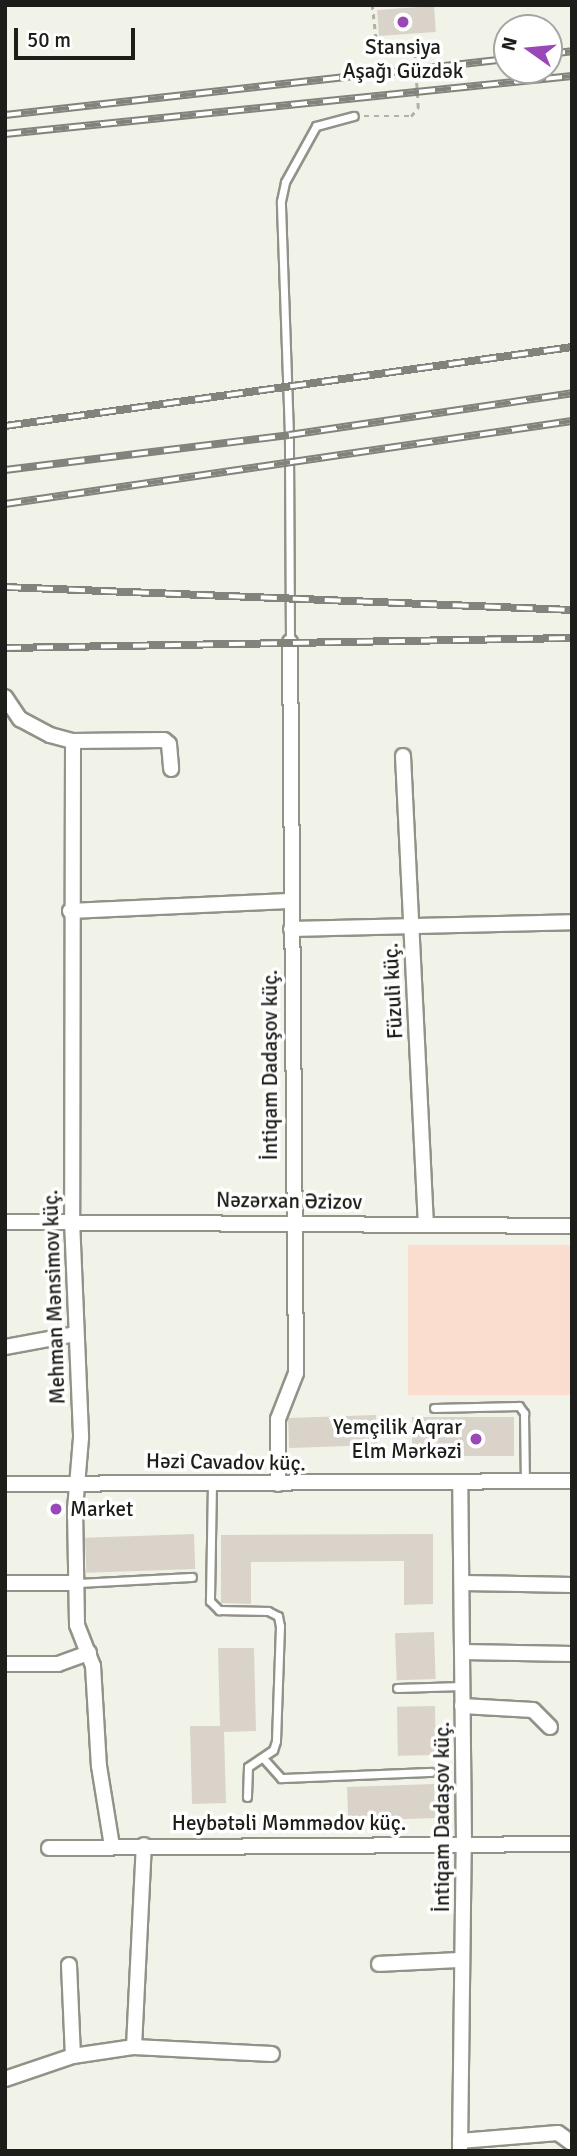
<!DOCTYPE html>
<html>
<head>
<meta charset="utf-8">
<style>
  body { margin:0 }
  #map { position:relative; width:577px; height:2156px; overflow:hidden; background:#f2f3e8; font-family:Signika,sans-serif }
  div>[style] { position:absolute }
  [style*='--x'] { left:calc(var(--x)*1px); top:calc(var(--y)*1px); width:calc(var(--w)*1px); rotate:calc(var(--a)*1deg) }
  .green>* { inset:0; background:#faddce; transform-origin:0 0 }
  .building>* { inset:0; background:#d9d3c9; transform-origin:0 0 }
  .path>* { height:2.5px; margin-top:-1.25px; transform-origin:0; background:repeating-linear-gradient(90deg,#b1b1a8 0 5px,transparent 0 10px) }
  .roads { filter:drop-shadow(2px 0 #919288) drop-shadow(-2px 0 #919288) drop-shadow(0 2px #919288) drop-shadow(0 -2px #919288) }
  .service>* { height:7px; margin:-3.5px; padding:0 3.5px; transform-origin:3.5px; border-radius:3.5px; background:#fff }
  .minor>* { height:14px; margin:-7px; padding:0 7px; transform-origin:7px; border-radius:7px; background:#fff }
  .rail>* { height:8px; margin-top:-4px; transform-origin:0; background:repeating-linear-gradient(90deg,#fff 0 16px,#83837c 0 32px); box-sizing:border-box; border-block:2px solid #83837c }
  .dots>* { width:19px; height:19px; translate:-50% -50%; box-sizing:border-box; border:4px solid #fff; border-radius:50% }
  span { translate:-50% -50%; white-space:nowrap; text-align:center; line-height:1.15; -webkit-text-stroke:7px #fff; paint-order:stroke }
  .poi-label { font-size:21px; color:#1d1d19 }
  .right { translate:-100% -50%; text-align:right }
  .left { translate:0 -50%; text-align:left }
  .street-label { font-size:21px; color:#1d1d19 }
  .frame { position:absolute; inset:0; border:7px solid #1d1d19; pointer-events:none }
  .north { position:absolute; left:493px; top:14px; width:70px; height:70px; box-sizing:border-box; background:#fff; border:2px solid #a5a5a3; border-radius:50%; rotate:285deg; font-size:19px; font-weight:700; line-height:28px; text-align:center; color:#1d1d19 }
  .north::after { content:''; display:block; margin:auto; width:24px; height:32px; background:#9a48b7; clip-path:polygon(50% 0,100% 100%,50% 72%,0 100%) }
  .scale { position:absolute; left:14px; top:28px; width:121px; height:32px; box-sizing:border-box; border:4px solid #1d1d19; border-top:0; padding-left:9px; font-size:21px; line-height:24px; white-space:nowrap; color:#1d1d19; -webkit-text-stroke:5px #fff; paint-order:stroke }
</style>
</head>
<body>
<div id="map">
  <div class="green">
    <i style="left:572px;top:1245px;width:150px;height:164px;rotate:90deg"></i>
  </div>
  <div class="building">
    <i style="left:434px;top:6px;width:26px;height:57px;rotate:86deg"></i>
    <i style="left:376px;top:1415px;width:30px;height:88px;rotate:88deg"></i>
    <i style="left:412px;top:1417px;width:102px;height:39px"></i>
    <i style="left:194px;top:1534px;width:35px;height:109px;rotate:88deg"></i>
    <i style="clip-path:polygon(433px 1534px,433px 1604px,404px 1605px,404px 1561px,251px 1562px,251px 1604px,221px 1603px,221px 1535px)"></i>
    <i style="left:434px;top:1632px;width:47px;height:39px;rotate:88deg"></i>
    <i style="clip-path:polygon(218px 1648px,254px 1648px,256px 1731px,224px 1732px,226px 1803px,192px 1804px,190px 1726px,220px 1726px)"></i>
    <i style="left:435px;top:1706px;width:49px;height:38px;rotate:89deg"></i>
    <i style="left:434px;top:1784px;width:34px;height:87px;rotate:88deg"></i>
  </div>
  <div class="path">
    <i style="--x:364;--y:116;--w:47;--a:0"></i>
    <i style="--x:411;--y:116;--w:11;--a:-49"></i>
    <i style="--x:418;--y:108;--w:63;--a:-93.6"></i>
    <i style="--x:414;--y:45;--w:37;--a:174"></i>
    <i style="--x:377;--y:49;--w:44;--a:-96.5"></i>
  </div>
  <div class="roads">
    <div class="service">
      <i style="--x:290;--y:641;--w:206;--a:-90.3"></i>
      <i style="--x:289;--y:435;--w:234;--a:-92"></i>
      <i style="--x:281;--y:201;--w:19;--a:-78"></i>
      <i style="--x:285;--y:182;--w:64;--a:-61"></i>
      <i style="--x:316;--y:126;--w:39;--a:-15"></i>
      <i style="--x:434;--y:1408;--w:85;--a:-1.3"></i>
      <i style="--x:519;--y:1406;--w:9;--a:54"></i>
      <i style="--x:524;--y:1413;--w:68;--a:89.2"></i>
      <i style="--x:212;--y:1483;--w:118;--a:91"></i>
      <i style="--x:210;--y:1601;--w:13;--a:45"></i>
      <i style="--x:219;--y:1610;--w:49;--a:1.2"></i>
      <i style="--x:268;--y:1611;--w:11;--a:27"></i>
      <i style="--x:278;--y:1616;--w:10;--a:79"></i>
      <i style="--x:280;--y:1626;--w:115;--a:92"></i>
      <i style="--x:276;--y:1741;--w:9;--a:108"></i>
      <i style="--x:273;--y:1750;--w:30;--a:146"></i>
      <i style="--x:248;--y:1767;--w:30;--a:92"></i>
      <i style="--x:77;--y:1583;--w:115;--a:-3"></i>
      <i style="--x:397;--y:1688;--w:65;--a:-1.8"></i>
      <i style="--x:263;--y:1758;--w:27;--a:48"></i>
      <i style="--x:281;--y:1778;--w:150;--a:-2.3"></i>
    </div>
    <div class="minor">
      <i style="--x:5;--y:697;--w:27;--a:56"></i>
      <i style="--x:20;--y:719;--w:34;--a:28"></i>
      <i style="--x:50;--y:735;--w:24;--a:15"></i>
      <i style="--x:73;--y:741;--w:91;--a:-0.6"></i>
      <i style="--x:164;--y:740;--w:6;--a:39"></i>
      <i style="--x:169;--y:744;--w:25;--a:85"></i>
      <i style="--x:73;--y:741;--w:479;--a:90.1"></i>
      <i style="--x:72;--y:1220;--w:218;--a:87.6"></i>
      <i style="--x:81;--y:1438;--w:71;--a:94.8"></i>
      <i style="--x:75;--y:1509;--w:116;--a:89"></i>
      <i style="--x:77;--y:1625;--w:44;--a:68.7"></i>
      <i style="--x:93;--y:1666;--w:100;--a:86.6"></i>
      <i style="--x:99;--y:1766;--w:81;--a:80.8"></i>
      <i style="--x:403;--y:756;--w:469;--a:87.2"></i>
      <i style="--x:70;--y:911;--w:219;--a:-2.6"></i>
      <i style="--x:291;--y:929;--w:281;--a:-1.4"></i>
      <i style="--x:5;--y:1222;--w:567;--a:0.4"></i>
      <i style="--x:5;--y:1347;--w:71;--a:-10.5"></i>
      <i style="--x:5;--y:1484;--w:567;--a:-0.3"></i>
      <i style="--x:278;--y:1484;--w:65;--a:-90"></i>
      <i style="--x:278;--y:1419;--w:49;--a:-68.6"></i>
      <i style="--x:296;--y:1373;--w:731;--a:-90.47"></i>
      <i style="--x:5;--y:1583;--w:72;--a:0"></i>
      <i style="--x:462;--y:1583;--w:110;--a:1"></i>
      <i style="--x:463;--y:1652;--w:109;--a:1.1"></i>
      <i style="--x:5;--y:1664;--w:53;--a:0"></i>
      <i style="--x:58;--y:1664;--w:33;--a:-20"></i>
      <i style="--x:462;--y:1706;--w:71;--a:3.2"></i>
      <i style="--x:533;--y:1710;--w:24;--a:45"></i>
      <i style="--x:49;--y:1848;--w:523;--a:-0.44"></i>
      <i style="--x:379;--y:1964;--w:83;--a:-2.8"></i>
      <i style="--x:69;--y:1965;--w:91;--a:87.5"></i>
      <i style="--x:134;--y:2047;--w:202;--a:-87.2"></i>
      <i style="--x:5;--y:2079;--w:72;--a:-18.7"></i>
      <i style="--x:73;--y:2056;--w:62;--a:-8.4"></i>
      <i style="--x:134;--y:2047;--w:138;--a:2.9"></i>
      <i style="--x:460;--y:2141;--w:98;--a:-4.7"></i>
      <i style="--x:558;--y:2133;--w:17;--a:36"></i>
      <i style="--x:460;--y:2151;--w:308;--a:-89.3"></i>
      <i style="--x:464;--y:1843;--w:360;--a:-90.6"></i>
    </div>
  </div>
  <div class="rail">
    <i style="--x:549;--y:54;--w:23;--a:-7"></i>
    <i style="--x:5;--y:115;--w:505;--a:-6.37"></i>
    <i style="--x:5;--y:134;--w:570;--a:-5.84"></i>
    <i style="--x:5;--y:426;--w:572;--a:-7.93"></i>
    <i style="--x:5;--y:470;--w:286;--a:-7"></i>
    <i style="--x:289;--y:435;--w:286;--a:-8.4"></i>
    <i style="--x:5;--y:504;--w:573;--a:-8.33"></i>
    <i style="--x:5;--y:587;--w:567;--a:2.32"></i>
    <i style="--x:5;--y:648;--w:567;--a:-1.01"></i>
  </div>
  <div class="dots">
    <i style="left:403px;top:22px;background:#9a48b7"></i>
    <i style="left:476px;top:1439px;background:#9a48b7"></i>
    <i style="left:56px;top:1509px;background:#9a48b7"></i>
  </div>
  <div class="poi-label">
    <span style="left:403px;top:59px">Stansiya<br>Aşağı Güzdək</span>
    <span class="right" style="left:462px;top:1439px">Yemçilik Aqrar<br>Elm Mərkəzi</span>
    <span class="left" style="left:70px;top:1509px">Market</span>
  </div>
  <div class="street-label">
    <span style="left:393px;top:991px;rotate:-93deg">Füzuli küç.</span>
    <span style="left:270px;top:1065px;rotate:-90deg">İntiqam Dadaşov küç.</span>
    <span style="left:289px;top:1201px;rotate:1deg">Nəzərxan Əzizov</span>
    <span style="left:54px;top:1297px;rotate:-92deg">Mehman Mənsimov küç.</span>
    <span style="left:226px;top:1462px;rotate:1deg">Həzi Cavadov küç.</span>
    <span style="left:442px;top:1817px;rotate:-90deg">İntiqam Dadaşov küç.</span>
    <span style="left:289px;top:1823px">Heybətəli Məmmədov küç.</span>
  </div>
  <div class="frame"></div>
  <div class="north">N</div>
  <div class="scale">50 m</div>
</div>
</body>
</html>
